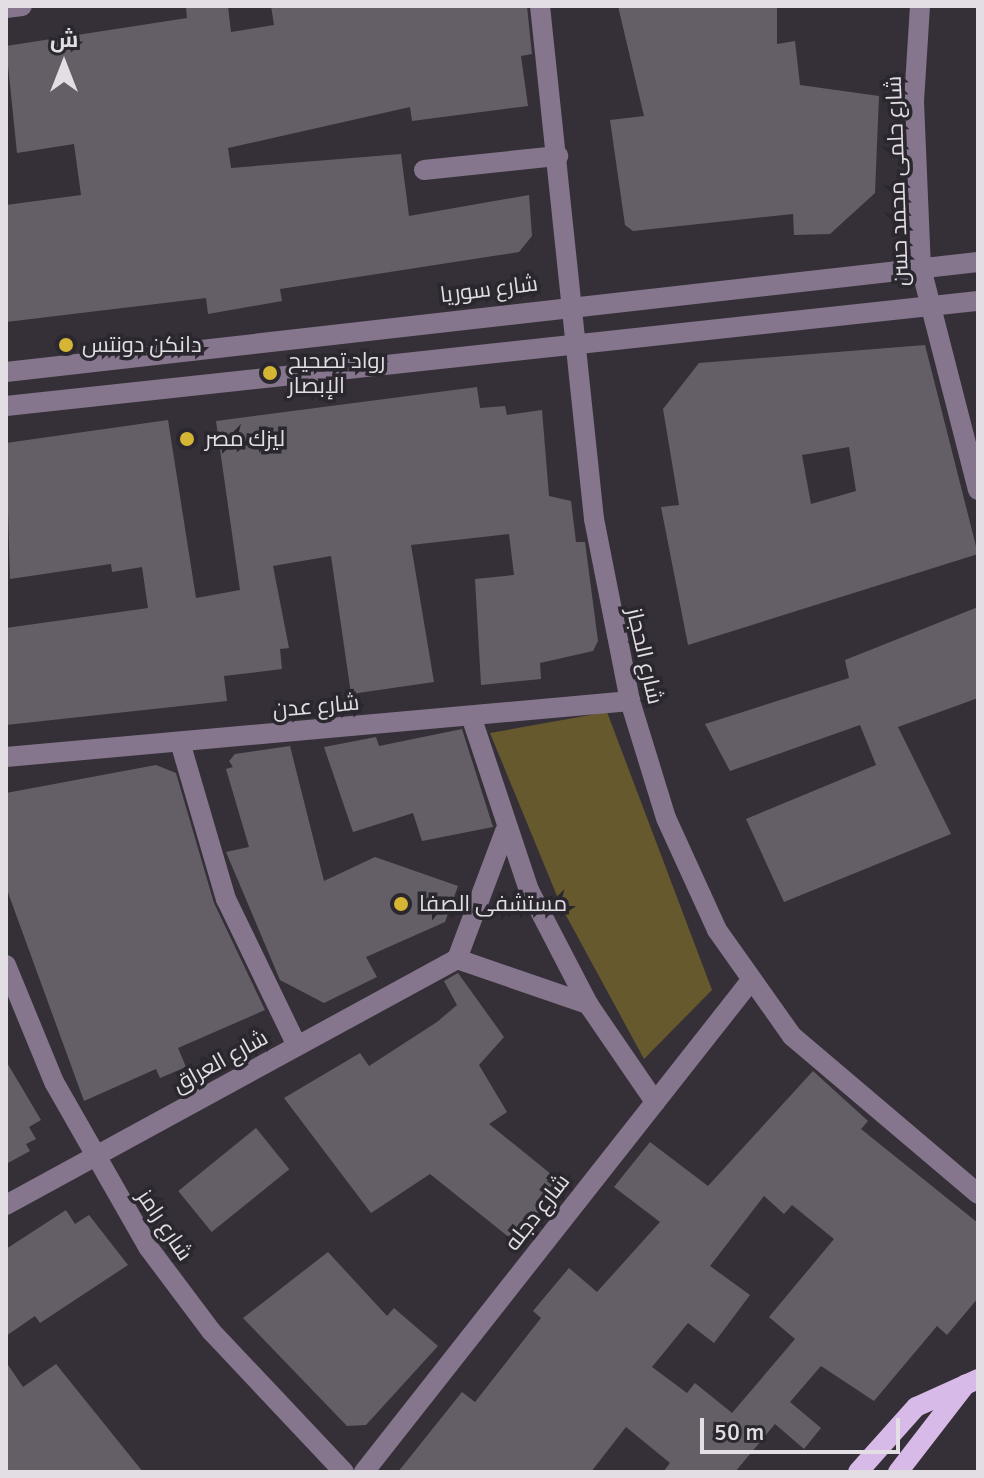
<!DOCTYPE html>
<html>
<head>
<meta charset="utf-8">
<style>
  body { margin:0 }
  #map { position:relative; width:984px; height:1478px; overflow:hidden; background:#353038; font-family:Signika,Cairo,sans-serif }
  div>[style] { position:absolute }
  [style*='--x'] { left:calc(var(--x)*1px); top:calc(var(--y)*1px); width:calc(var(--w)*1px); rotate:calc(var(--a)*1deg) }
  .green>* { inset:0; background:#66592d }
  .building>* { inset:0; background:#645f67; transform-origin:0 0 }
  .minor>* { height:20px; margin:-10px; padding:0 10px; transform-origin:10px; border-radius:10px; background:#85768d }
  .major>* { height:20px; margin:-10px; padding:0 10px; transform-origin:10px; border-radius:10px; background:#d8bae8 }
  .dots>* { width:22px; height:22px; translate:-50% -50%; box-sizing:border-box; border:4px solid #2b272e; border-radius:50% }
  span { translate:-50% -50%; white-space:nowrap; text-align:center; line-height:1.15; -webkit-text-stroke:7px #2b272e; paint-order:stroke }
  .street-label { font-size:22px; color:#e2dee3 }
  .poi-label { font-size:22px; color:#e2dee3 }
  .left { translate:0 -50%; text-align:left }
  .frame { position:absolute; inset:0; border:8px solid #e2dee3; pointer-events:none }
  .north { position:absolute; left:24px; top:24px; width:80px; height:80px; -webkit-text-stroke:6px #2b272e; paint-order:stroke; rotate:0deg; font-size:22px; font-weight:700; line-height:32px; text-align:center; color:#e2dee3 }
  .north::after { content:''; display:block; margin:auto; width:28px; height:36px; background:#e2dee3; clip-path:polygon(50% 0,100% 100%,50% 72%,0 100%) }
  .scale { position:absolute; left:700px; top:1418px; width:200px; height:36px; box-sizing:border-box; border:4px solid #e2dee3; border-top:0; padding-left:10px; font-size:24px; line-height:28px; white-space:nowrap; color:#e2dee3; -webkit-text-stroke:6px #2b272e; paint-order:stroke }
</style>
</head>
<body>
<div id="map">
  <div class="green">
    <i style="clip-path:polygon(607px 712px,712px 990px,644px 1059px,562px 908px,490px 733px)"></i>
  </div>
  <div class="building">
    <i style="clip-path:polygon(201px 6px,228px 6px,231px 32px,274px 25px,271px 6px,527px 6px,532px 54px,521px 56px,528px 106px,412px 121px,410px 107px,228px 148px,231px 168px,401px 154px,409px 216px,529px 195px,532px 236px,519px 252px,280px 289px,282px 301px,208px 314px,206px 298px,6px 322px,6px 205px,81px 195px,74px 144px,17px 153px,6px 46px,187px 18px,186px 8px)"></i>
    <i style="clip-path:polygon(618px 6px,777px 6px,777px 44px,795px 41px,800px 85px,879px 96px,875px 193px,830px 234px,794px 235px,793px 214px,633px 231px,625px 225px,610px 120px,644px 116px)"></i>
    <i style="clip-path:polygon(evenodd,925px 345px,978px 554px,688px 645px,661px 507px,679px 505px,663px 409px,699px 363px,925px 345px,849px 447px,856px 491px,811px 504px,802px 455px,849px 447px)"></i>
    <i style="clip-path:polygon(477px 387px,480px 408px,505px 406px,507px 415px,542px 410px,549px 496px,571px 501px,576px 542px,585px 542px,598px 641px,593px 651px,540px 663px,541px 679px,481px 685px,475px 579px,514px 575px,509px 534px,411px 545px,434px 682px,351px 694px,331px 556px,273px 566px,289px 648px,280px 649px,282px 669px,224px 676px,227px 701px,6px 725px,6px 628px,148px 608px,142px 567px,112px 572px,111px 564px,10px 579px,6px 443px,168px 420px,196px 598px,240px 590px,216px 421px)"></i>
    <i style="clip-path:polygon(978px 607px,978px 698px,898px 727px,951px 834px,784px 902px,746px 819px,876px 765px,860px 725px,730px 771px,705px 724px,849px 678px,845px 660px)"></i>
    <i style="clip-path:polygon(462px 729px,493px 827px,422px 841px,413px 813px,353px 832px,324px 747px,376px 737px,379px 746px)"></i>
    <i style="clip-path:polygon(290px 746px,324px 881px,375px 857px,458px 886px,445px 922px,366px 957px,377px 977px,324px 1003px,280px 980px,226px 852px,249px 847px,226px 769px,233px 767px,229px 761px,235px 754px)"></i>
    <i style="clip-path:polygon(156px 765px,176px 773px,214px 903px,265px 1010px,178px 1048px,186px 1067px,160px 1078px,156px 1069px,84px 1101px,6px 887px,6px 793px)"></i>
    <i style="clip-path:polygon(458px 973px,504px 1037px,479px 1065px,507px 1112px,489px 1124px,562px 1183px,515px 1242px,430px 1174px,371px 1213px,284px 1098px,360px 1053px,369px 1066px,437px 1022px,457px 1005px,444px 981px)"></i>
    <i style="clip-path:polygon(6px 1061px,41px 1120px,29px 1127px,36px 1139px,26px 1144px,30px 1151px,6px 1164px)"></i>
    <i style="clip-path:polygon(evenodd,813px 1071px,868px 1121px,861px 1129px,978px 1223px,978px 1298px,947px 1335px,937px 1326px,874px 1401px,821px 1366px,790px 1402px,821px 1428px,804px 1449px,775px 1424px,735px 1472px,663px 1472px,670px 1463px,626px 1427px,591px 1472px,398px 1472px,462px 1392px,475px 1402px,541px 1318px,533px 1311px,569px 1268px,597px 1292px,660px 1222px,614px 1187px,650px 1142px,708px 1186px,813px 1071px,764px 1196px,784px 1214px,792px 1205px,834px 1239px,769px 1317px,795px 1339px,732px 1413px,695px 1383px,687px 1393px,652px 1367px,688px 1323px,714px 1343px,750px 1295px,710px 1266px,764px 1196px)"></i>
    <i style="left:256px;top:1128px;width:53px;height:100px;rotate:51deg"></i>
    <i style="clip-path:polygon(66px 1210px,75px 1224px,89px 1215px,128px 1265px,40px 1323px,35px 1316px,6px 1336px,6px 1249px)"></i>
    <i style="clip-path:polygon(328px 1252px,387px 1316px,394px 1308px,438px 1346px,366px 1425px,347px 1426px,243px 1318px)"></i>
    <i style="clip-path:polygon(6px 1362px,23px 1387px,56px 1364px,143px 1472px,6px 1472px)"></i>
  </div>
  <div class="minor">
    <i style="--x:540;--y:6;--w:516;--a:83.99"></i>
    <i style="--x:594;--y:519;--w:186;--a:78.8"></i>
    <i style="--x:630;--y:701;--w:122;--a:72.9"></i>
    <i style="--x:666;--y:818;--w:123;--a:65.5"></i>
    <i style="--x:717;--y:930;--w:130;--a:54.7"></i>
    <i style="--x:792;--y:1036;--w:244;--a:40.3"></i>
    <i style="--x:920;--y:6;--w:96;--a:93.6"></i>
    <i style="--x:914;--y:102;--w:166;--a:87.6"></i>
    <i style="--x:921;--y:268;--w:229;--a:75.6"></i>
    <i style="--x:6;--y:8;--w:16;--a:-7"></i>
    <i style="--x:424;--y:170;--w:135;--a:-6"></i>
    <i style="--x:6;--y:372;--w:978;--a:-6.46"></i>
    <i style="--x:6;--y:406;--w:978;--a:-6.17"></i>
    <i style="--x:471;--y:716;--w:183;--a:71.6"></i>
    <i style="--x:529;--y:890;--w:128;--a:62.6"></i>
    <i style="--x:588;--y:1004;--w:119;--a:55.6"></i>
    <i style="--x:180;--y:742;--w:164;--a:73.7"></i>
    <i style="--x:226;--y:899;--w:163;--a:64.2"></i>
    <i style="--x:6;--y:757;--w:627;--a:-5.13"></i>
    <i style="--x:457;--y:959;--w:139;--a:19"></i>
    <i style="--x:6;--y:965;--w:126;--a:67.7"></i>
    <i style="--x:54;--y:1082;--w:190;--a:60.3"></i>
    <i style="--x:148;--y:1247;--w:105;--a:53.1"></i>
    <i style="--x:211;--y:1331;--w:194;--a:46.7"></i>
    <i style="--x:6;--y:1205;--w:514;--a:-28.61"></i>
    <i style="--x:457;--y:959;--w:137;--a:-69.4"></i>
    <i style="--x:364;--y:1472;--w:622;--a:-51.79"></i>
  </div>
  <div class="major">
    <i style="--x:858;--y:1472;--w:87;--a:-48.3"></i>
    <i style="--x:916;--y:1407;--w:68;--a:-24.3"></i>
    <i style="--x:898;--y:1472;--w:111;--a:-52.3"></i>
  </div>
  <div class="dots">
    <i style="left:66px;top:345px;background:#d5b534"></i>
    <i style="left:270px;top:373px;background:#d5b534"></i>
    <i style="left:187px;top:439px;background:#d5b534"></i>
    <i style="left:401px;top:904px;background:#d5b534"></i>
  </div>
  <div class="street-label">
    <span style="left:897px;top:181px;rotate:-92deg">شارع حلمى محمد حسن</span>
    <span style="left:489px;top:289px;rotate:-7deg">شارع سوريا</span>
    <span style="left:645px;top:656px;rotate:77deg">شارع الحجاز</span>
    <span style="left:316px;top:706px;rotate:-5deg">شارع عدن</span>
    <span style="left:220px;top:1061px;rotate:-29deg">شارع العراق</span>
    <span style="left:537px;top:1212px;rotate:-52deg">شارع دجله</span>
    <span style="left:165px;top:1225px;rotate:56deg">شارع رامز</span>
  </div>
  <div class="poi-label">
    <span class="left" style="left:82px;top:345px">دانكن دونتس</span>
    <span class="left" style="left:288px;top:373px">رواد تصحيح<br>الإبصار</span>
    <span class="left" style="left:205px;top:439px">ليزك مصر</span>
    <span class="left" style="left:419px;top:904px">مستشفى الصفا</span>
  </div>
  <div class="frame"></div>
  <div class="north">ش</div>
  <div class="scale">50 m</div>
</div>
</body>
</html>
